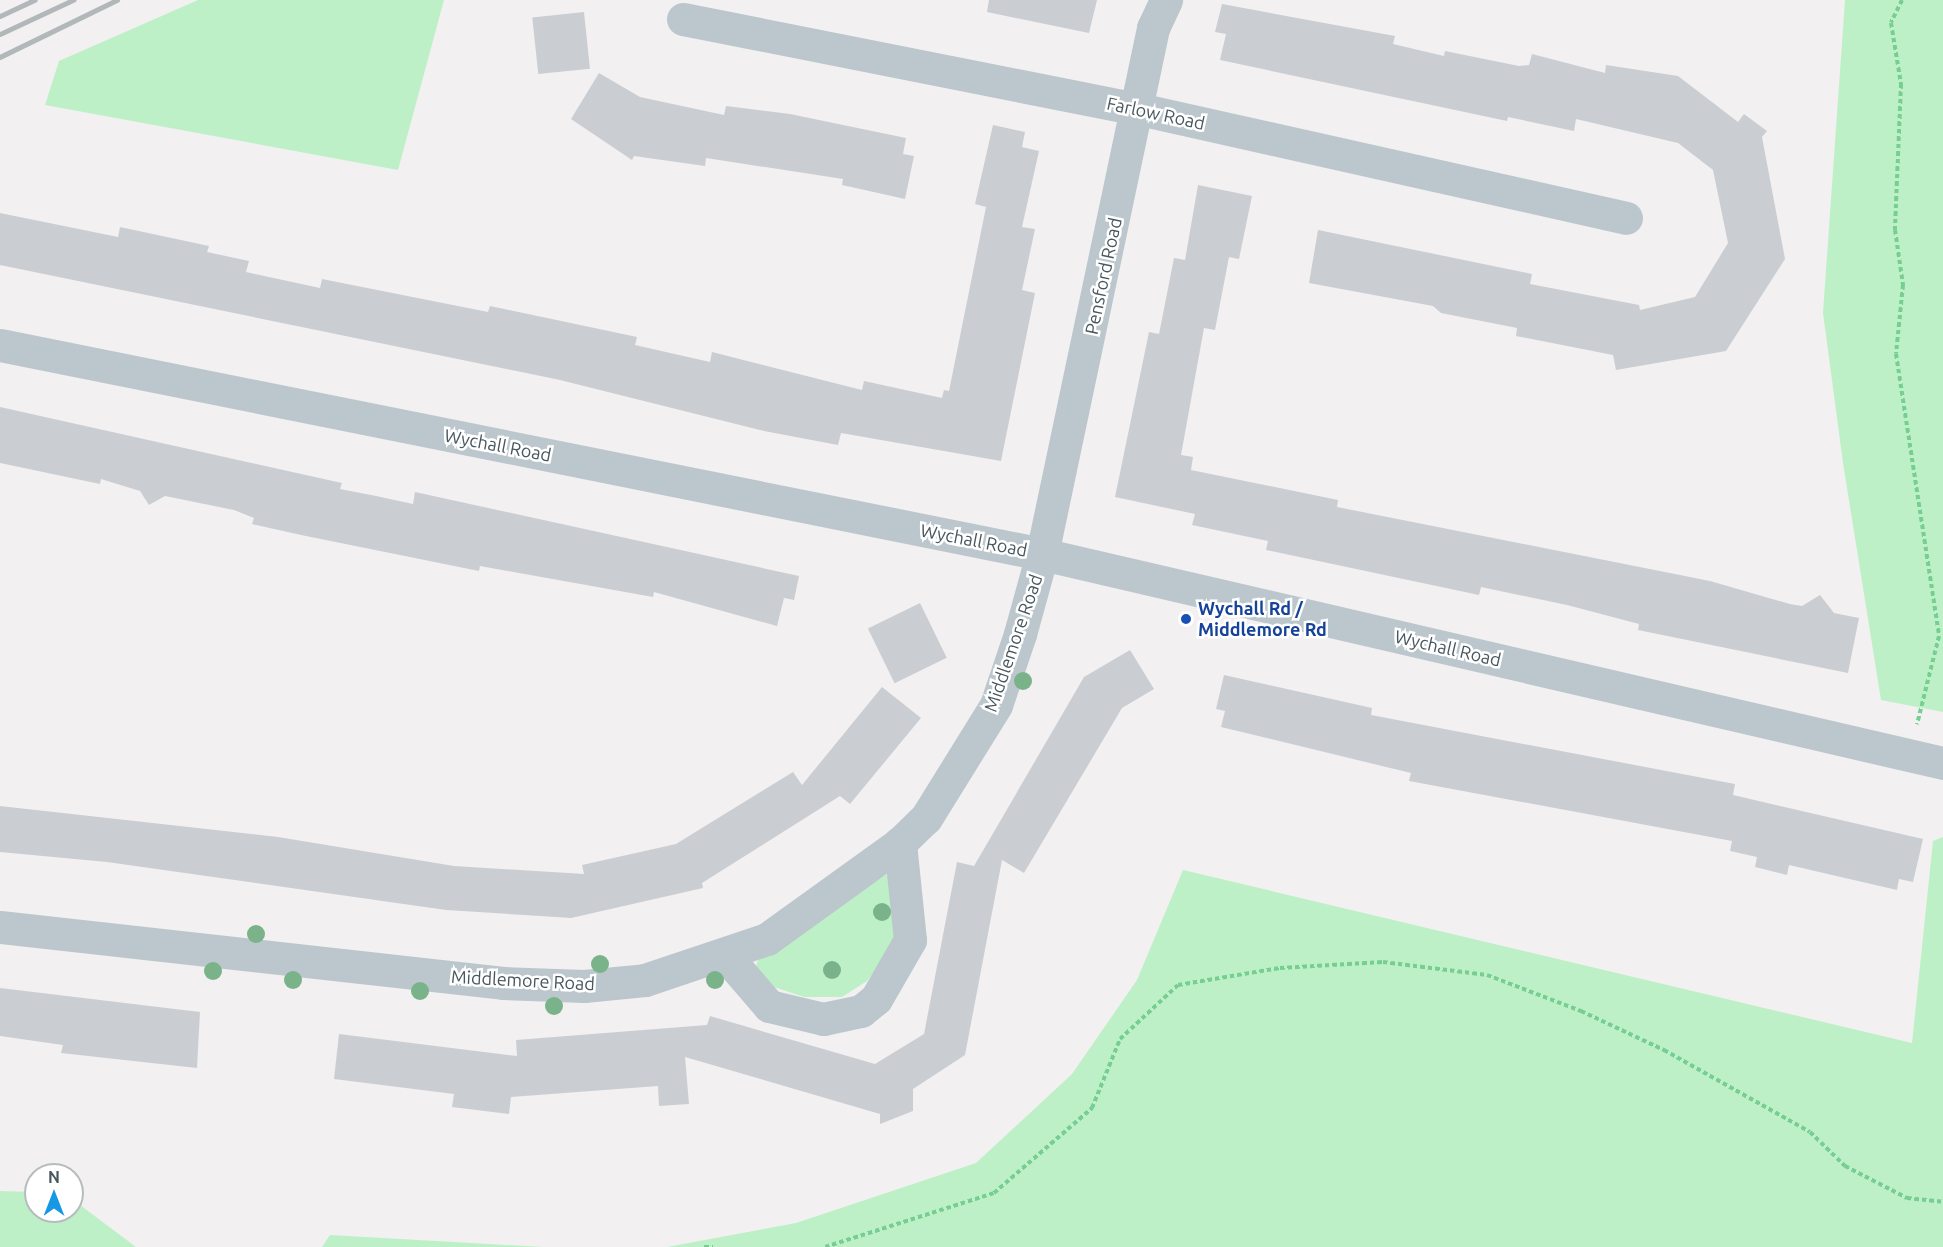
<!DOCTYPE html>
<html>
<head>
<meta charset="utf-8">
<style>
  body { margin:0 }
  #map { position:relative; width:1943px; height:1247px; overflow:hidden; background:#f2f0f0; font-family:Ubuntu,sans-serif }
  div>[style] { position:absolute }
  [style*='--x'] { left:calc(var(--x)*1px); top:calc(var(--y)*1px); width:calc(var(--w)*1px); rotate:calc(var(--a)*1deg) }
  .green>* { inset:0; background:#bef0c8 }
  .building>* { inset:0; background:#caced2; transform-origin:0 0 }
  .path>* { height:4px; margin-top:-2px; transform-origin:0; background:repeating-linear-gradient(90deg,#76ce92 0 4.5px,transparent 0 7.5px) }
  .minor>* { height:33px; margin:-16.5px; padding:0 16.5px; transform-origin:16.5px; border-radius:16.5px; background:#bbc7cd }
  .rail>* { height:4.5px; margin:-2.25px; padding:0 2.25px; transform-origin:2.25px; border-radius:2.25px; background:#b2b7ba }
  .trees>* { width:18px; height:18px; margin:-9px; border-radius:50%; background:#7ab28a }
  .dots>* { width:16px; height:16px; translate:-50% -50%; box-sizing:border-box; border:3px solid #fff; border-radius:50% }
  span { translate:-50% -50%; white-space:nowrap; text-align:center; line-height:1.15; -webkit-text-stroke:5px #fff; paint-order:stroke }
  .street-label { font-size:18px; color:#48575d }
  .transit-label { font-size:18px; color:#164399; font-weight:700 }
  .left { translate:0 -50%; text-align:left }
  .north { position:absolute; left:24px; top:1163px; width:60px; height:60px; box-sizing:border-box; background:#fff; border:2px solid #b6bcbe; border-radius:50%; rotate:0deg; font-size:16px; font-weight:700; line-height:24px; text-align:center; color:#48575d }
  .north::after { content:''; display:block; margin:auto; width:21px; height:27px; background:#1898e4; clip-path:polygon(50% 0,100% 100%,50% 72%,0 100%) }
</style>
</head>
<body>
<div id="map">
  <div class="green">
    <i style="clip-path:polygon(198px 0,444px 0,398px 170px,45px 105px,59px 61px)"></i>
    <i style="clip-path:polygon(1845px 0,1943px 0,1943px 712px,1881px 700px,1843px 463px,1823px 313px)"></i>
    <i style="clip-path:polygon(1943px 837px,1943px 1247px,667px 1247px,796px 1223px,976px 1163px,1072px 1074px,1137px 980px,1183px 870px,1912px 1043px,1933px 841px)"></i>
    <i style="clip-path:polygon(889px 873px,900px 938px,867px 981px,842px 997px,804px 997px,765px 984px,756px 966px,760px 954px)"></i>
    <i style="clip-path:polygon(0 1191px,36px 1192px,36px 1211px,72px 1211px,72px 1199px,136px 1247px,0 1247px)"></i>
    <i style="clip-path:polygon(330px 1235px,543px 1247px,322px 1247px)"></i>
  </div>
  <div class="building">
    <i style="clip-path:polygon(989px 0,1097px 0,1089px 33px,987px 12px)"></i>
    <i style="clip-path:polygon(1222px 4px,1395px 36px,1393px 44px,1444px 56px,1445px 51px,1519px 66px,1529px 65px,1532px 54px,1605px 73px,1606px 65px,1678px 76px,1738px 122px,1744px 114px,1767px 131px,1762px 137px,1785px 259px,1726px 351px,1616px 370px,1613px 355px,1516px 336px,1517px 328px,1441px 313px,1433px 306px,1309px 283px,1318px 230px,1532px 274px,1530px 284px,1639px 305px,1640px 310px,1695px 297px,1728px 243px,1713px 170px,1678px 143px,1576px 119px,1574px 131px,1508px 117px,1507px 121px,1220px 60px,1226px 34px,1215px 32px)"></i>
    <i style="left:584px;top:12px;width:57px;height:52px;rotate:84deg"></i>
    <i style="clip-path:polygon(599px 73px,640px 97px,724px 115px,726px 106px,790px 114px,906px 138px,903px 154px,914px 156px,905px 199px,842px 185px,843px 179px,706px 158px,705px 166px,634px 156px,632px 160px,571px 119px)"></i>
    <i style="clip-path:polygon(993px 125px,1025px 132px,1022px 147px,1039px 151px,1022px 227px,1035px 229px,1022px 290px,1035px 293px,1001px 461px,841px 433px,838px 445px,764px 431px,560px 380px,0 265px,0 213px,118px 237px,120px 227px,209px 246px,207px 252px,249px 261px,246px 272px,320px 288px,322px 279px,488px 312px,490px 306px,637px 337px,635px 345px,710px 362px,712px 352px,862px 390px,864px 381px,942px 398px,944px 390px,949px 391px,986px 207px,975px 204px)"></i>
    <i style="clip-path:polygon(1198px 185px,1252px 196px,1239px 259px,1229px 257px,1215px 330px,1204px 328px,1181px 455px,1193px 457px,1191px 470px,1338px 500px,1337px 507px,1710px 581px,1790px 604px,1802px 606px,1820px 595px,1834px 613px,1859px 618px,1848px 673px,1638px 630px,1639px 624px,1567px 605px,1481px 587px,1479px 595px,1266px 550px,1268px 541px,1192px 525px,1195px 514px,1115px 497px,1149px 332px,1159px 334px,1174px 258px,1185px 260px)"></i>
    <i style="clip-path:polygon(0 407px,342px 483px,340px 489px,376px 496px,413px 504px,415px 492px,799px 576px,794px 600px,784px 598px,777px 626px,654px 592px,653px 597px,480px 566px,479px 571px,301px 535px,252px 524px,254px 518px,234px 510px,165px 496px,149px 505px,140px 491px,101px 479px,100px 484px,0 463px)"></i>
    <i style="left:920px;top:603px;width:61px;height:58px;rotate:64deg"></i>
    <i style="clip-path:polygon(1130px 650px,1154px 689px,1122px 708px,1024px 873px,1002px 860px,965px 1055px,913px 1089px,913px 1111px,880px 1124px,880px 1114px,685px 1057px,689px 1104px,659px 1106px,658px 1086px,511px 1097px,509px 1114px,452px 1107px,454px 1094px,334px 1079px,339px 1034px,517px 1056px,516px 1040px,707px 1025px,710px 1016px,875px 1064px,924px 1034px,957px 862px,974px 866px,1084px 677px)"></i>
    <i style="clip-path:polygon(1224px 675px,1372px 708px,1371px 715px,1735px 784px,1733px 795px,1923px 839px,1913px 882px,1899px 879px,1897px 890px,1789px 865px,1787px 875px,1755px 867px,1757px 857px,1730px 851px,1732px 841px,1409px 781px,1411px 773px,1221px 727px,1225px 711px,1216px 709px)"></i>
    <i style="clip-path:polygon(882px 687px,921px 718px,850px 804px,840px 796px,702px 883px,703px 888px,571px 918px,446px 910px,107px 862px,0 852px,0 806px,278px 837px,454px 866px,584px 874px,582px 865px,676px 844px,793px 772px,802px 785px)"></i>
    <i style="clip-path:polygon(0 988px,200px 1012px,197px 1068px,61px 1053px,63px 1045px,0 1036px)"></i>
  </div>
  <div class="path">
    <i style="--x:1902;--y:0;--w:25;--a:116"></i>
    <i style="--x:1891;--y:23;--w:62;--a:80.7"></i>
    <i style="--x:1901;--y:84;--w:146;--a:92.4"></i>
    <i style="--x:1895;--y:230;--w:56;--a:81.7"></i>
    <i style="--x:1903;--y:285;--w:69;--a:95.8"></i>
    <i style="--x:1896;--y:354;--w:285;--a:81.3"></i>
    <i style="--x:1939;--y:636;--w:91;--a:104"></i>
    <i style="--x:704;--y:1247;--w:9;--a:0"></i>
    <i style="--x:825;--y:1247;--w:177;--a:-17.7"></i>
    <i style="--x:994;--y:1193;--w:130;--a:-40.9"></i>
    <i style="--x:1092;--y:1108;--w:74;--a:-67.9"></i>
    <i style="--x:1120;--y:1039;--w:79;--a:-43"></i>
    <i style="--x:1178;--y:985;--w:103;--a:-9.5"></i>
    <i style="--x:1280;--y:968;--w:103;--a:-3.3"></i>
    <i style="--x:1383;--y:962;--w:105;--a:7.1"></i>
    <i style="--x:1487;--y:975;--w:101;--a:21"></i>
    <i style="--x:1581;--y:1011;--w:92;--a:25.2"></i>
    <i style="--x:1664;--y:1050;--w:167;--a:29.3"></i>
    <i style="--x:1810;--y:1132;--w:49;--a:44.2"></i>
    <i style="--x:1845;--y:1166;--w:70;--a:27.3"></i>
    <i style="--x:1907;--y:1198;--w:36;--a:6"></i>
  </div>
  <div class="minor">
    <i style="--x:683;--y:19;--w:465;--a:11.2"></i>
    <i style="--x:1139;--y:109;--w:499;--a:12.6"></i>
    <i style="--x:0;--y:345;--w:1063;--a:11.34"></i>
    <i style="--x:1042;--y:554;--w:925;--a:13.06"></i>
    <i style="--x:0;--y:927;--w:506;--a:6.35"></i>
    <i style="--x:503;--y:983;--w:81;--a:2.1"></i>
    <i style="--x:584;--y:986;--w:61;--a:-5.6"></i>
    <i style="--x:645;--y:980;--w:129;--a:-18.6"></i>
    <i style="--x:767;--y:939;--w:164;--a:-35.8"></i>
    <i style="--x:900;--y:843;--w:36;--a:-44"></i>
    <i style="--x:926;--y:818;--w:133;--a:-58.2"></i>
    <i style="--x:996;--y:705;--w:75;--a:-71.3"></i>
    <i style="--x:1020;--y:634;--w:83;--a:-74.6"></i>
    <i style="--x:1042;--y:554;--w:538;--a:-78.08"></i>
    <i style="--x:1153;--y:28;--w:31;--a:-65"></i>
    <i style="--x:726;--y:956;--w:66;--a:49.3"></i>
    <i style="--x:769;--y:1006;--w:56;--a:13.5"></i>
    <i style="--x:823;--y:1019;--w:39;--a:-12"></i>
    <i style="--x:861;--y:1011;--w:19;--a:-39"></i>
    <i style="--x:876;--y:999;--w:68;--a:-60"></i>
    <i style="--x:910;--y:940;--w:98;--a:-95.9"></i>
  </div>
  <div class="rail">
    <i style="--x:0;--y:16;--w:38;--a:-25"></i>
    <i style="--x:0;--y:34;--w:81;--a:-25"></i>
    <i style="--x:0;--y:57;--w:130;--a:-26"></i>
  </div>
  <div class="trees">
    <i style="left:1023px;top:681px"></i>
    <i style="left:882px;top:912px"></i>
    <i style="left:256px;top:934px"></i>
    <i style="left:600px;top:964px"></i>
    <i style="left:832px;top:970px"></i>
    <i style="left:213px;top:971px"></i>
    <i style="left:293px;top:980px"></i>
    <i style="left:715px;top:980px"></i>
    <i style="left:420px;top:991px"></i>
    <i style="left:554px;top:1006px"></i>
  </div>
  <div class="dots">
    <i style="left:1186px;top:619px;background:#1a4fb4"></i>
  </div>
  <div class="street-label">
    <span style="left:1156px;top:113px;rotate:12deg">Farlow Road</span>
    <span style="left:1103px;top:276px;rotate:-78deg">Pensford Road</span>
    <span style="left:498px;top:445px;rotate:11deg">Wychall Road</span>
    <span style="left:974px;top:540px;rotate:11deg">Wychall Road</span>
    <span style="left:1013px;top:643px;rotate:-71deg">Middlemore Road</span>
    <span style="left:1448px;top:648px;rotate:13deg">Wychall Road</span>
    <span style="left:523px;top:980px;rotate:3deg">Middlemore Road</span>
  </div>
  <div class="transit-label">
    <span class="left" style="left:1198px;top:619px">Wychall Rd /<br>Middlemore Rd</span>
  </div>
  <div class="north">N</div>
</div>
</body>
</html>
